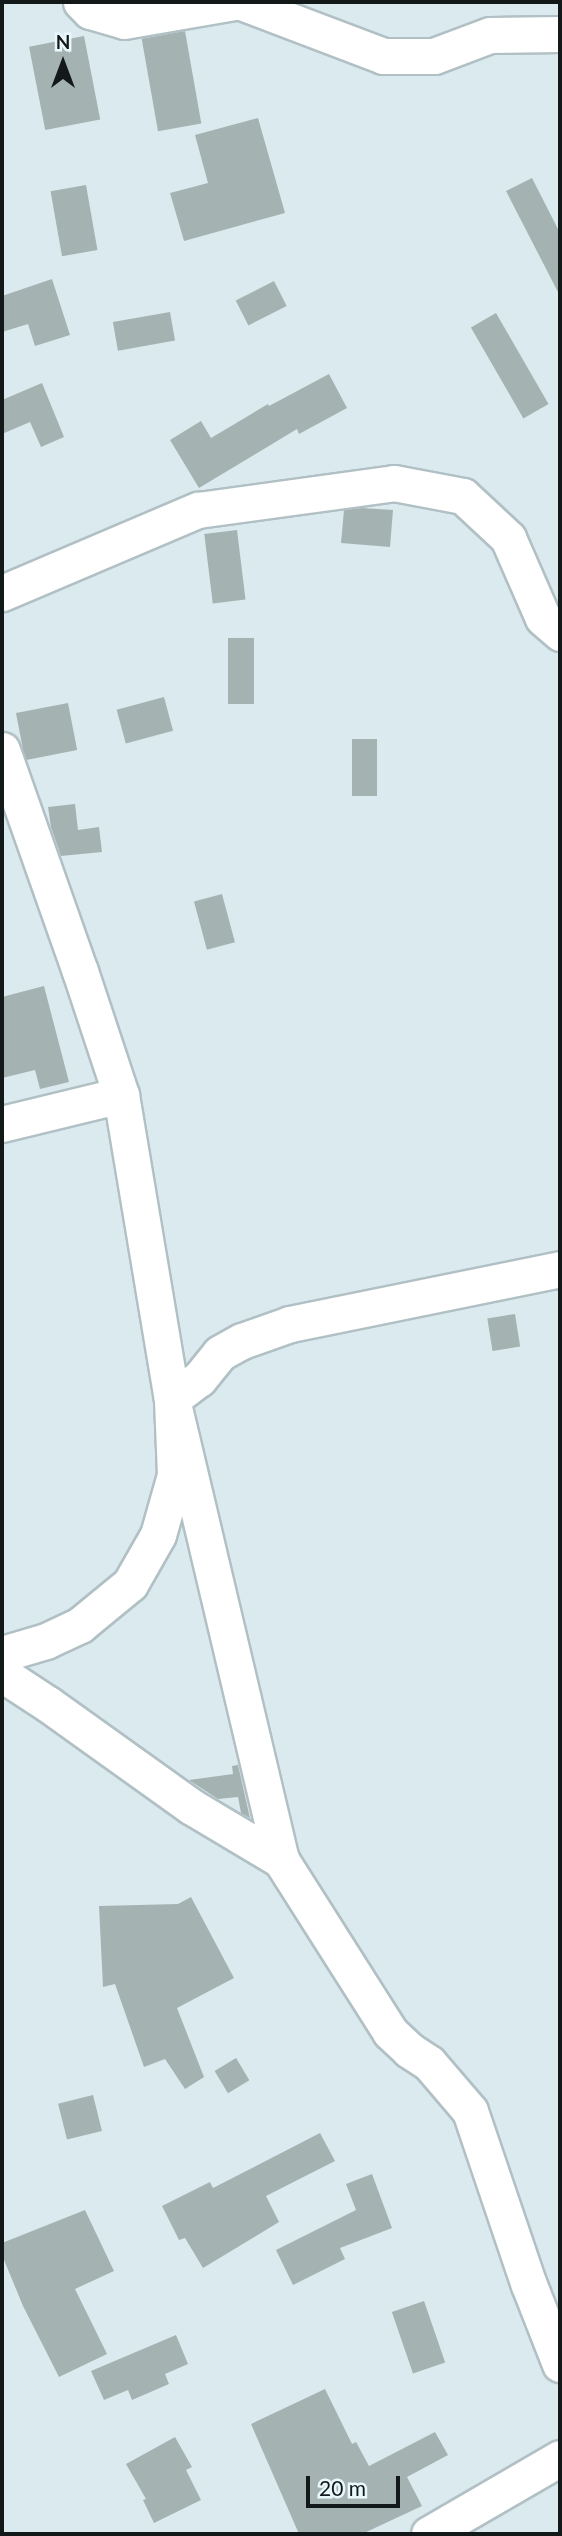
<!DOCTYPE html>
<html>
<head>
<meta charset="utf-8">
<style>
  body { margin:0 }
  #map { position:relative; width:562px; height:2536px; overflow:hidden; background:#dbeaef; font-family:Lato,sans-serif }
  div>[style] { position:absolute }
  [style*='--x'] { left:calc(var(--x)*1px); top:calc(var(--y)*1px); width:calc(var(--w)*1px); rotate:calc(var(--a)*1deg) }
  .building>* { inset:0; background:#a4b3b1; transform-origin:0 0 }
  .roads { filter:drop-shadow(2px 0 #b1c0c4) drop-shadow(-2px 0 #b1c0c4) drop-shadow(0 2px #b1c0c4) drop-shadow(0 -2px #b1c0c4) }
  .minor>* { height:35px; margin:-17.5px; padding:0 17.5px; transform-origin:17.5px; border-radius:17.5px; background:#fff }
  span { translate:-50% -50%; white-space:nowrap; text-align:center; line-height:1.15; -webkit-text-stroke:6px #e9f8fc; paint-order:stroke }
  .frame { position:absolute; inset:0; border:4px solid #131819; pointer-events:none }
  .north { position:absolute; left:28px; top:28px; width:70px; height:70px; -webkit-text-stroke:5px #e9f8fc; paint-order:stroke; rotate:0deg; font-size:19px; font-weight:700; line-height:28px; text-align:center; color:#131819 }
  .north::after { content:''; display:block; margin:auto; width:24px; height:32px; background:#131819; clip-path:polygon(50% 0,100% 100%,50% 72%,0 100%) }
  .scale { position:absolute; left:306px; top:2476px; width:94px; height:32px; box-sizing:border-box; border:4px solid #131819; border-top:0; padding-left:9px; font-size:21px; line-height:24px; white-space:nowrap; color:#131819; -webkit-text-stroke:5px #e9f8fc; paint-order:stroke }
</style>
</head>
<body>
<div id="map">
  <div class="building">
    <i style="left:185px;top:31px;width:94px;height:44px;rotate:80deg"></i>
    <i style="left:84px;top:36px;width:85px;height:56px;rotate:79deg"></i>
    <i style="clip-path:polygon(258px 118px,285px 213px,184px 241px,170px 193px,208px 183px,195px 135px)"></i>
    <i style="clip-path:polygon(532px 178px,560px 233px,560px 296px,506px 191px)"></i>
    <i style="left:86px;top:185px;width:66px;height:36px;rotate:80deg"></i>
    <i style="clip-path:polygon(52px 279px,70px 335px,35px 346px,28px 324px,2px 332px,2px 296px)"></i>
    <i style="left:274px;top:281px;width:28px;height:43px;rotate:63deg"></i>
    <i style="left:170px;top:312px;width:29px;height:58px;rotate:80deg"></i>
    <i style="left:496px;top:313px;width:105px;height:29px;rotate:60deg"></i>
    <i style="clip-path:polygon(329px 374px,347px 408px,299px 434px,297px 429px,199px 488px,170px 440px,201px 421px,211px 438px,268px 404px,269px 406px)"></i>
    <i style="clip-path:polygon(42px 383px,64px 437px,41px 447px,30px 422px,2px 434px,2px 400px)"></i>
    <i style="clip-path:polygon(362px 508px,393px 510px,390px 547px,341px 543px,344px 510px)"></i>
    <i style="left:237px;top:530px;width:70px;height:33px;rotate:83deg"></i>
    <i style="left:228px;top:638px;width:26px;height:66px"></i>
    <i style="left:164px;top:697px;width:35px;height:49px;rotate:75deg"></i>
    <i style="left:68px;top:703px;width:48px;height:53px;rotate:79deg"></i>
    <i style="left:352px;top:739px;width:25px;height:57px"></i>
    <i style="clip-path:polygon(75px 804px,78px 830px,99px 827px,102px 852px,61px 856px,51px 827px,48px 807px)"></i>
    <i style="left:222px;top:894px;width:50px;height:29px;rotate:75deg"></i>
    <i style="clip-path:polygon(44px 986px,69px 1082px,40px 1089px,35px 1070px,2px 1078px,2px 997px)"></i>
    <i style="left:515px;top:1314px;width:33px;height:28px;rotate:81deg"></i>
    <i style="clip-path:polygon(238px 1765px,250px 1818px,241px 1813px,238px 1797px,218px 1799px,189px 1780px,233px 1774px,232px 1766px)"></i>
    <i style="clip-path:polygon(191px 1897px,234px 1978px,177px 2008px,204px 2077px,185px 2089px,165px 2059px,144px 2067px,115px 1984px,103px 1987px,99px 1906px,178px 1904px)"></i>
    <i style="left:236px;top:2058px;width:26px;height:25px;rotate:59deg"></i>
    <i style="left:93px;top:2095px;width:37px;height:36px;rotate:76deg"></i>
    <i style="clip-path:polygon(320px 2133px,335px 2161px,266px 2196px,279px 2222px,203px 2268px,185px 2238px,179px 2240px,162px 2206px,210px 2182px,213px 2188px)"></i>
    <i style="clip-path:polygon(372px 2174px,392px 2228px,340px 2248px,345px 2259px,293px 2285px,276px 2250px,356px 2210px,346px 2184px)"></i>
    <i style="clip-path:polygon(85px 2210px,114px 2271px,75px 2289px,107px 2354px,59px 2377px,23px 2306px,2px 2255px,2px 2243px)"></i>
    <i style="left:424px;top:2301px;width:65px;height:34px;rotate:71deg"></i>
    <i style="clip-path:polygon(176px 2335px,188px 2364px,165px 2374px,169px 2384px,132px 2400px,128px 2390px,104px 2400px,91px 2371px)"></i>
    <i style="clip-path:polygon(325px 2389px,352px 2444px,356px 2442px,369px 2466px,435px 2432px,448px 2455px,407px 2477px,422px 2506px,362px 2534px,299px 2534px,251px 2424px)"></i>
    <i style="clip-path:polygon(175px 2437px,192px 2467px,186px 2470px,201px 2500px,154px 2523px,143px 2500px,146px 2499px,126px 2464px)"></i>
  </div>
  <div class="roads">
    <div class="minor">
      <i style="--x:81;--y:2;--w:13;--a:45"></i>
      <i style="--x:90;--y:11;--w:35;--a:16"></i>
      <i style="--x:124;--y:21;--w:112;--a:-9.8"></i>
      <i style="--x:241;--y:2;--w:152;--a:20.8"></i>
      <i style="--x:383;--y:56;--w:51;--a:0"></i>
      <i style="--x:434;--y:56;--w:60;--a:-20.6"></i>
      <i style="--x:490;--y:35;--w:70;--a:-0.8"></i>
      <i style="--x:2;--y:593;--w:213;--a:-23"></i>
      <i style="--x:198;--y:510;--w:198;--a:-7.8"></i>
      <i style="--x:394;--y:483;--w:70;--a:10.7"></i>
      <i style="--x:463;--y:496;--w:62;--a:43"></i>
      <i style="--x:508;--y:538;--w:87;--a:66.4"></i>
      <i style="--x:543;--y:618;--w:23;--a:41"></i>
      <i style="--x:2;--y:750;--w:234;--a:70.6"></i>
      <i style="--x:80;--y:971;--w:131;--a:71.7"></i>
      <i style="--x:121;--y:1095;--w:308;--a:80.5"></i>
      <i style="--x:172;--y:1399;--w:474;--a:76.7"></i>
      <i style="--x:281;--y:1860;--w:204;--a:57.6"></i>
      <i style="--x:390;--y:2032;--w:26;--a:43"></i>
      <i style="--x:409;--y:2050;--w:24;--a:33"></i>
      <i style="--x:429;--y:2063;--w:63;--a:49.5"></i>
      <i style="--x:470;--y:2111;--w:184;--a:71.3"></i>
      <i style="--x:529;--y:2285;--w:85;--a:68.6"></i>
      <i style="--x:2;--y:1124;--w:122;--a:-13.7"></i>
      <i style="--x:2;--y:1654;--w:46;--a:-16.5"></i>
      <i style="--x:46;--y:1641;--w:38;--a:-25"></i>
      <i style="--x:80;--y:1625;--w:65;--a:-39.4"></i>
      <i style="--x:130;--y:1584;--w:56;--a:-60.3"></i>
      <i style="--x:158;--y:1535;--w:62;--a:-74.2"></i>
      <i style="--x:175;--y:1475;--w:76;--a:-92.3"></i>
      <i style="--x:172;--y:1399;--w:34;--a:-37"></i>
      <i style="--x:199;--y:1379;--w:33;--a:-51"></i>
      <i style="--x:220;--y:1353;--w:25;--a:-29"></i>
      <i style="--x:242;--y:1341;--w:51;--a:-19.5"></i>
      <i style="--x:290;--y:1324;--w:276;--a:-11.5"></i>
      <i style="--x:2;--y:1674;--w:55;--a:33.1"></i>
      <i style="--x:48;--y:1704;--w:177;--a:35.6"></i>
      <i style="--x:192;--y:1807;--w:104;--a:30.8"></i>
      <i style="--x:429;--y:2534;--w:151;--a:-30.1"></i>
    </div>
  </div>
  <div class="frame"></div>
  <div class="north">N</div>
  <div class="scale">20 m</div>
</div>
</body>
</html>
